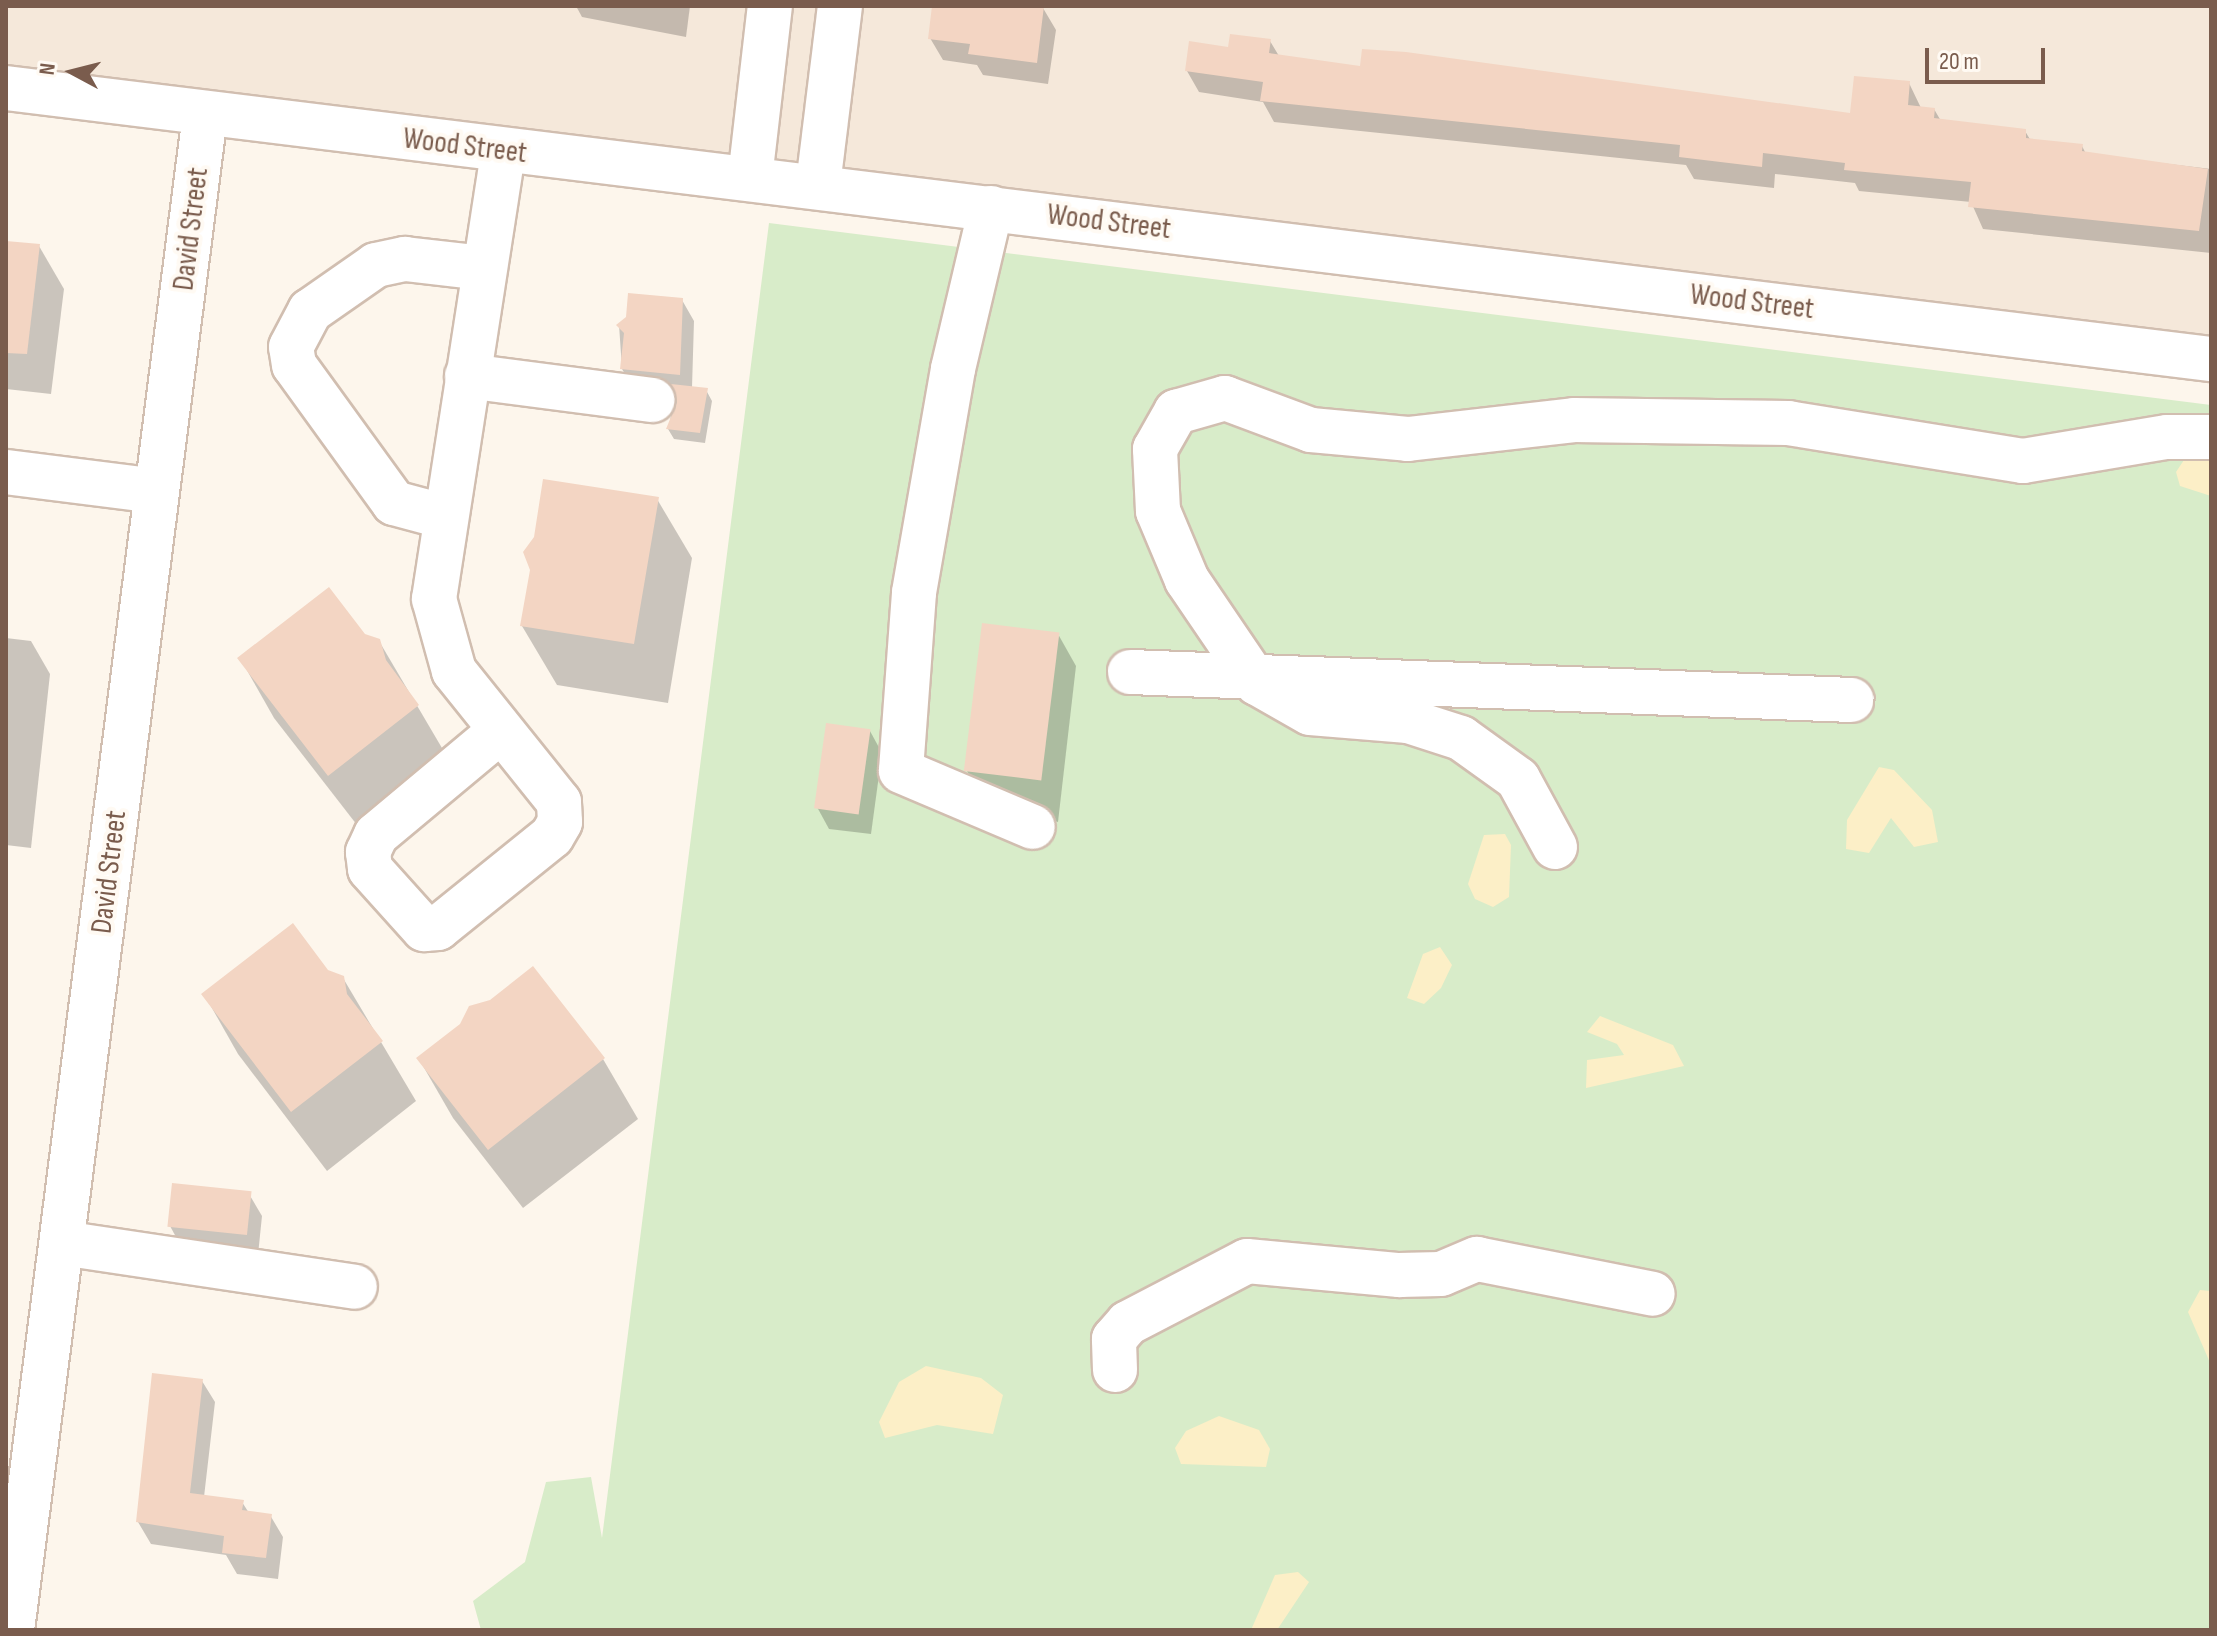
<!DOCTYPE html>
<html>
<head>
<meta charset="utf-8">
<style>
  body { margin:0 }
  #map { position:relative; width:2217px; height:1636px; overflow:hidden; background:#fdf6ec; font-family:"Sofia Sans Condensed",sans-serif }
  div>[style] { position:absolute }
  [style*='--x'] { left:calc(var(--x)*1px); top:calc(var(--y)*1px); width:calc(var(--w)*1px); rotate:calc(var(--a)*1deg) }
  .residential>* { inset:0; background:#f5e8da }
  .green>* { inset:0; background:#d8ecc9 }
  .sand>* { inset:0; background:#fcefc7 }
  .shadow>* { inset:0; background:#0003 }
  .building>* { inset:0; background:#f3d5c3; transform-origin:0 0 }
  .roads { filter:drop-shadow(2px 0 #d1beb0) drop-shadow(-2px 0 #d1beb0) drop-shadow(0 2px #d1beb0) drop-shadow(0 -2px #d1beb0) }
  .minor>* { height:44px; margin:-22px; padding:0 22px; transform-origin:22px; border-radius:22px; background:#fff }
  span { translate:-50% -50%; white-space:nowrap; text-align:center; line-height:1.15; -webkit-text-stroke:8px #fffaf3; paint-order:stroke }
  .street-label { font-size:30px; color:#7a5c4d }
  .frame { position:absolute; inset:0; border:8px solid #7a5c4d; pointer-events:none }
  .north { position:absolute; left:32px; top:32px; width:80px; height:80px; -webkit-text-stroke:6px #fffaf3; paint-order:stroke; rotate:277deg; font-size:22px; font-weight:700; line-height:32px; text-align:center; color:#7a5c4d }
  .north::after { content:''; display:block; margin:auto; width:28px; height:36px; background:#7a5c4d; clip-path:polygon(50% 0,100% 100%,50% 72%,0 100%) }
  .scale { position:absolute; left:1925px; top:48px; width:120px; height:36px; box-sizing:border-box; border:4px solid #7a5c4d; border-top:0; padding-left:10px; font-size:24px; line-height:28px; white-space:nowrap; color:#7a5c4d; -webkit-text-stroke:6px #fffaf3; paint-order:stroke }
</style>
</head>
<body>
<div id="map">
  <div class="residential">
    <i style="clip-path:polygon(6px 6px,2211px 6px,2211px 357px,6px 81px)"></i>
  </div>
  <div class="green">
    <i style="clip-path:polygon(769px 223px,2211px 405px,2211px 1630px,481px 1630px,473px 1601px,525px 1562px,546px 1482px,591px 1477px,602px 1538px)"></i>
  </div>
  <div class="sand">
    <i style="clip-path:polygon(2186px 457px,2211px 461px,2211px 496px,2180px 486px,2176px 472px)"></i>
    <i style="clip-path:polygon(1879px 767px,1894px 770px,1932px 810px,1938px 842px,1914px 847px,1891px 818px,1869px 853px,1846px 849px,1847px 820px)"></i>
    <i style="clip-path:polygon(1505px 834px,1511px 845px,1509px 897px,1493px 907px,1475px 899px,1468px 884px,1484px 835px)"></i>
    <i style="clip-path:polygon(1440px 947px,1452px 965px,1441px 988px,1424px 1004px,1407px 998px,1423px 954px)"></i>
    <i style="clip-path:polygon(1600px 1016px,1673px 1045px,1684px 1066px,1586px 1088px,1587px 1060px,1624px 1055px,1617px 1044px,1587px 1032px)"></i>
    <i style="clip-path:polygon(2200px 1290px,2211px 1291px,2211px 1365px,2188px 1312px)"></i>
    <i style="clip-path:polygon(926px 1366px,981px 1378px,1003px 1395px,993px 1434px,937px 1425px,885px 1438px,879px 1422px,899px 1382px)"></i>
    <i style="clip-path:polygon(1219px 1416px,1259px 1430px,1270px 1449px,1266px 1467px,1181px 1464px,1175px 1448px,1186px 1431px)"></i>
    <i style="clip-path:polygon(1298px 1572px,1309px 1582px,1277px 1630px,1251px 1630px,1275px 1575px)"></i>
  </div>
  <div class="shadow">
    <i style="clip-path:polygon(576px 6px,690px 6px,686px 37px,582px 17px)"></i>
    <i style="clip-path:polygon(934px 6px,1043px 8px,1056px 30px,1048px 84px,983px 75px,977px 65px,943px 60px,930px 38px)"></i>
    <i style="clip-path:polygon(1270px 41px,1279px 56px,1362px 68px,1852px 115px,1909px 83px,1921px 108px,1934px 109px,1941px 121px,2025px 131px,2031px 141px,2082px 146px,2086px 154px,2211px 169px,2211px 253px,1983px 229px,1971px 202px,1859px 191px,1855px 183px,1775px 174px,1774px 188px,1694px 179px,1686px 165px,1274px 122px,1263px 102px,1199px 92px,1187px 71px,1230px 49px)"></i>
    <i style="clip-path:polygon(6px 243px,39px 246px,64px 289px,51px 394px,6px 389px)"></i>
    <i style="clip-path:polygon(682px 300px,694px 321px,692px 388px,706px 390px,712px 401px,705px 443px,674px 439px,668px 429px,676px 395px,635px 391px,622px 369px,619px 325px)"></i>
    <i style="clip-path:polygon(657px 499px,692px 558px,668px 703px,557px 685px,522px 626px)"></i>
    <i style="clip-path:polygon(1058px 634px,1076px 666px,1058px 822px,986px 803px,967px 771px)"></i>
    <i style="clip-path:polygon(363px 635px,379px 641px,452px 765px,364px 834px,274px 718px,240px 658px)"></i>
    <i style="clip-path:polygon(6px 638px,31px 641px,50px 674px,31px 848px,6px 845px)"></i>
    <i style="clip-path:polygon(870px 731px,882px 753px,871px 834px,829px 829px,817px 807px)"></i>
    <i style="clip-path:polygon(327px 972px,343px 978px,416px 1101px,327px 1171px,238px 1054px,204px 994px)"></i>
    <i style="clip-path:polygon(419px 1059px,603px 1059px,638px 1119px,523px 1208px,453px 1118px)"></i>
    <i style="clip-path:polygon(249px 1194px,262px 1216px,258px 1255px,182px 1248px,170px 1226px)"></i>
    <i style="clip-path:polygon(202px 1381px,215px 1402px,204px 1497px,242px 1502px,249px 1513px,270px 1515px,283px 1537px,278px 1579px,237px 1574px,226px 1555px,151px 1544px,138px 1522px)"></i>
  </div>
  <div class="building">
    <i style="clip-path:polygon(932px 6px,1044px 6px,1037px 63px,968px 54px,970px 44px,928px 39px)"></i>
    <i style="clip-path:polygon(1230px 34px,1271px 39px,1269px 53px,1360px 66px,1362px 49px,1406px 52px,1850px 113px,1854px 76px,1910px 81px,1908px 105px,1935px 108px,1934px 118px,2026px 129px,2026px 138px,2083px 144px,2082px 151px,2208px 169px,2199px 231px,1968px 207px,1971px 182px,1844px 170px,1845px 163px,1763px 153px,1762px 167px,1679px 157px,1680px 145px,1260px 101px,1263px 82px,1185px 71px,1189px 41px,1228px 47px)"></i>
    <i style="clip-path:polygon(6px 241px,40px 244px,27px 354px,6px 353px)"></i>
    <i style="clip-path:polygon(628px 293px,683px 298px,680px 375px,620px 369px,624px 333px,616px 325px,626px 317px)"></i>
    <i style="clip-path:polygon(671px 384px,708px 388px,700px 433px,666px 429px,677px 402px)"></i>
    <i style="clip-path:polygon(543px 479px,659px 497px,634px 644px,520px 626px,530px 570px,523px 552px,534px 537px)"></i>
    <i style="clip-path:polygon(329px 587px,365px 634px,380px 639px,386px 660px,419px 705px,328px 776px,237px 658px)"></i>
    <i style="left:982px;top:623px;width:78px;height:149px;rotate:7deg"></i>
    <i style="left:826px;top:723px;width:45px;height:86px;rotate:8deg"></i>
    <i style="clip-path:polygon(293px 923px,328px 970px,344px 976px,347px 994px,383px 1041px,291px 1112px,201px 994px)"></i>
    <i style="clip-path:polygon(533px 966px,605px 1058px,488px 1150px,416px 1058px,460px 1024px,469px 1006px,490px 1000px)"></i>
    <i style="left:172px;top:1183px;width:80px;height:44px;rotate:6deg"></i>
    <i style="clip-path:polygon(152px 1373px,203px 1379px,190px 1493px,244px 1500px,242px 1510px,272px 1514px,266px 1558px,222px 1553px,224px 1536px,136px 1522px)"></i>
  </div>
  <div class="roads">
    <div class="minor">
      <i style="--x:6;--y:88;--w:2222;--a:7.01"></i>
      <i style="--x:750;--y:178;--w:173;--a:-83.4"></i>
      <i style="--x:818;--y:185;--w:180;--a:-83"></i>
      <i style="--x:991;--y:208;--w:165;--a:103.3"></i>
      <i style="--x:953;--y:369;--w:227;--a:99.9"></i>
      <i style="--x:914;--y:593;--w:178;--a:94.2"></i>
      <i style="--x:901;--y:771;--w:143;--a:23"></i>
      <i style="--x:467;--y:376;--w:187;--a:7.4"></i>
      <i style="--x:6;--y:472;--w:151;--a:7.2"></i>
      <i style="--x:446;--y:517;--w:54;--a:-164.9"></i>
      <i style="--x:394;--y:503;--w:170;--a:-125.9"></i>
      <i style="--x:294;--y:365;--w:18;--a:-99"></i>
      <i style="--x:291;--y:347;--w:41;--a:-62.2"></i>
      <i style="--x:310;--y:311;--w:80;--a:-34.9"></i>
      <i style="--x:376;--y:265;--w:30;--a:-12"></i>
      <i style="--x:405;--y:259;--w:80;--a:6.5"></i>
      <i style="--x:1130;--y:672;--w:722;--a:2.22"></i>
      <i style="--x:498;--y:733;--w:159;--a:140.1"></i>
      <i style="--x:376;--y:835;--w:19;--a:115"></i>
      <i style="--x:368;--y:852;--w:17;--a:83"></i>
      <i style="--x:370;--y:869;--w:81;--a:48"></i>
      <i style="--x:424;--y:929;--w:14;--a:-4"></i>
      <i style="--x:438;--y:928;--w:146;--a:-38.9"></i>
      <i style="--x:552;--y:836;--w:16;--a:-60"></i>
      <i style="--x:560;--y:822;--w:20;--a:-93"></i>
      <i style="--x:559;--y:802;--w:168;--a:-128.7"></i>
      <i style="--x:454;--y:671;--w:75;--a:-105.5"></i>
      <i style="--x:434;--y:599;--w:453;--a:-81.2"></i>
      <i style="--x:1555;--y:847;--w:77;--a:-118.6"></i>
      <i style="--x:1518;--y:779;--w:70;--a:-144.3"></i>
      <i style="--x:1461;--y:738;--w:56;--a:-162.2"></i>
      <i style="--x:1408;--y:721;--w:98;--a:-175.3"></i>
      <i style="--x:1310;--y:713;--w:61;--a:-150.5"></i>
      <i style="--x:1257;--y:683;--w:125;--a:-124.2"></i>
      <i style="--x:1187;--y:580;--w:75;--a:-112.8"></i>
      <i style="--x:1158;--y:511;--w:62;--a:-92.8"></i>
      <i style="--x:1155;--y:449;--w:43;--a:-60.4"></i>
      <i style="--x:1176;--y:412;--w:51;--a:-15.9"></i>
      <i style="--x:1225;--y:398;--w:92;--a:20.4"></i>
      <i style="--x:1311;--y:430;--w:97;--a:5.3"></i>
      <i style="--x:1408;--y:439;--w:167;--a:-6.5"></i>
      <i style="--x:1574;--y:420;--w:214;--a:0.8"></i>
      <i style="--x:1788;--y:423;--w:238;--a:9.2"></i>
      <i style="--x:2023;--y:461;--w:146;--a:-9.5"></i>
      <i style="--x:2167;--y:437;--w:44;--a:0"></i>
      <i style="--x:62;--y:1243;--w:296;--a:8.5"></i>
      <i style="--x:1115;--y:1370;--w:31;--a:-92"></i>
      <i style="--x:1114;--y:1339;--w:21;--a:-49"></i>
      <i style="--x:1128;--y:1323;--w:134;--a:-27.5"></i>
      <i style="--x:1247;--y:1261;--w:153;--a:5.3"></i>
      <i style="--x:1399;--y:1275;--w:42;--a:-1.4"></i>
      <i style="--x:1441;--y:1274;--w:39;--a:-23"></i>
      <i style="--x:1477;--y:1259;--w:179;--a:11.2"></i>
      <i style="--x:12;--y:1630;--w:1528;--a:-82.74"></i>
    </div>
  </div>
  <div class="street-label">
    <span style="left:465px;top:146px;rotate:7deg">Wood Street</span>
    <span style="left:1109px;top:222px;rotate:7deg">Wood Street</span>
    <span style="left:191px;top:229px;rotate:-83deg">David Street</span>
    <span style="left:1752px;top:302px;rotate:7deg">Wood Street</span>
    <span style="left:109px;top:872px;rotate:-83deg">David Street</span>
  </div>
  <div class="frame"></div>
  <div class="north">N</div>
  <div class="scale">20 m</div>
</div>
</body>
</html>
